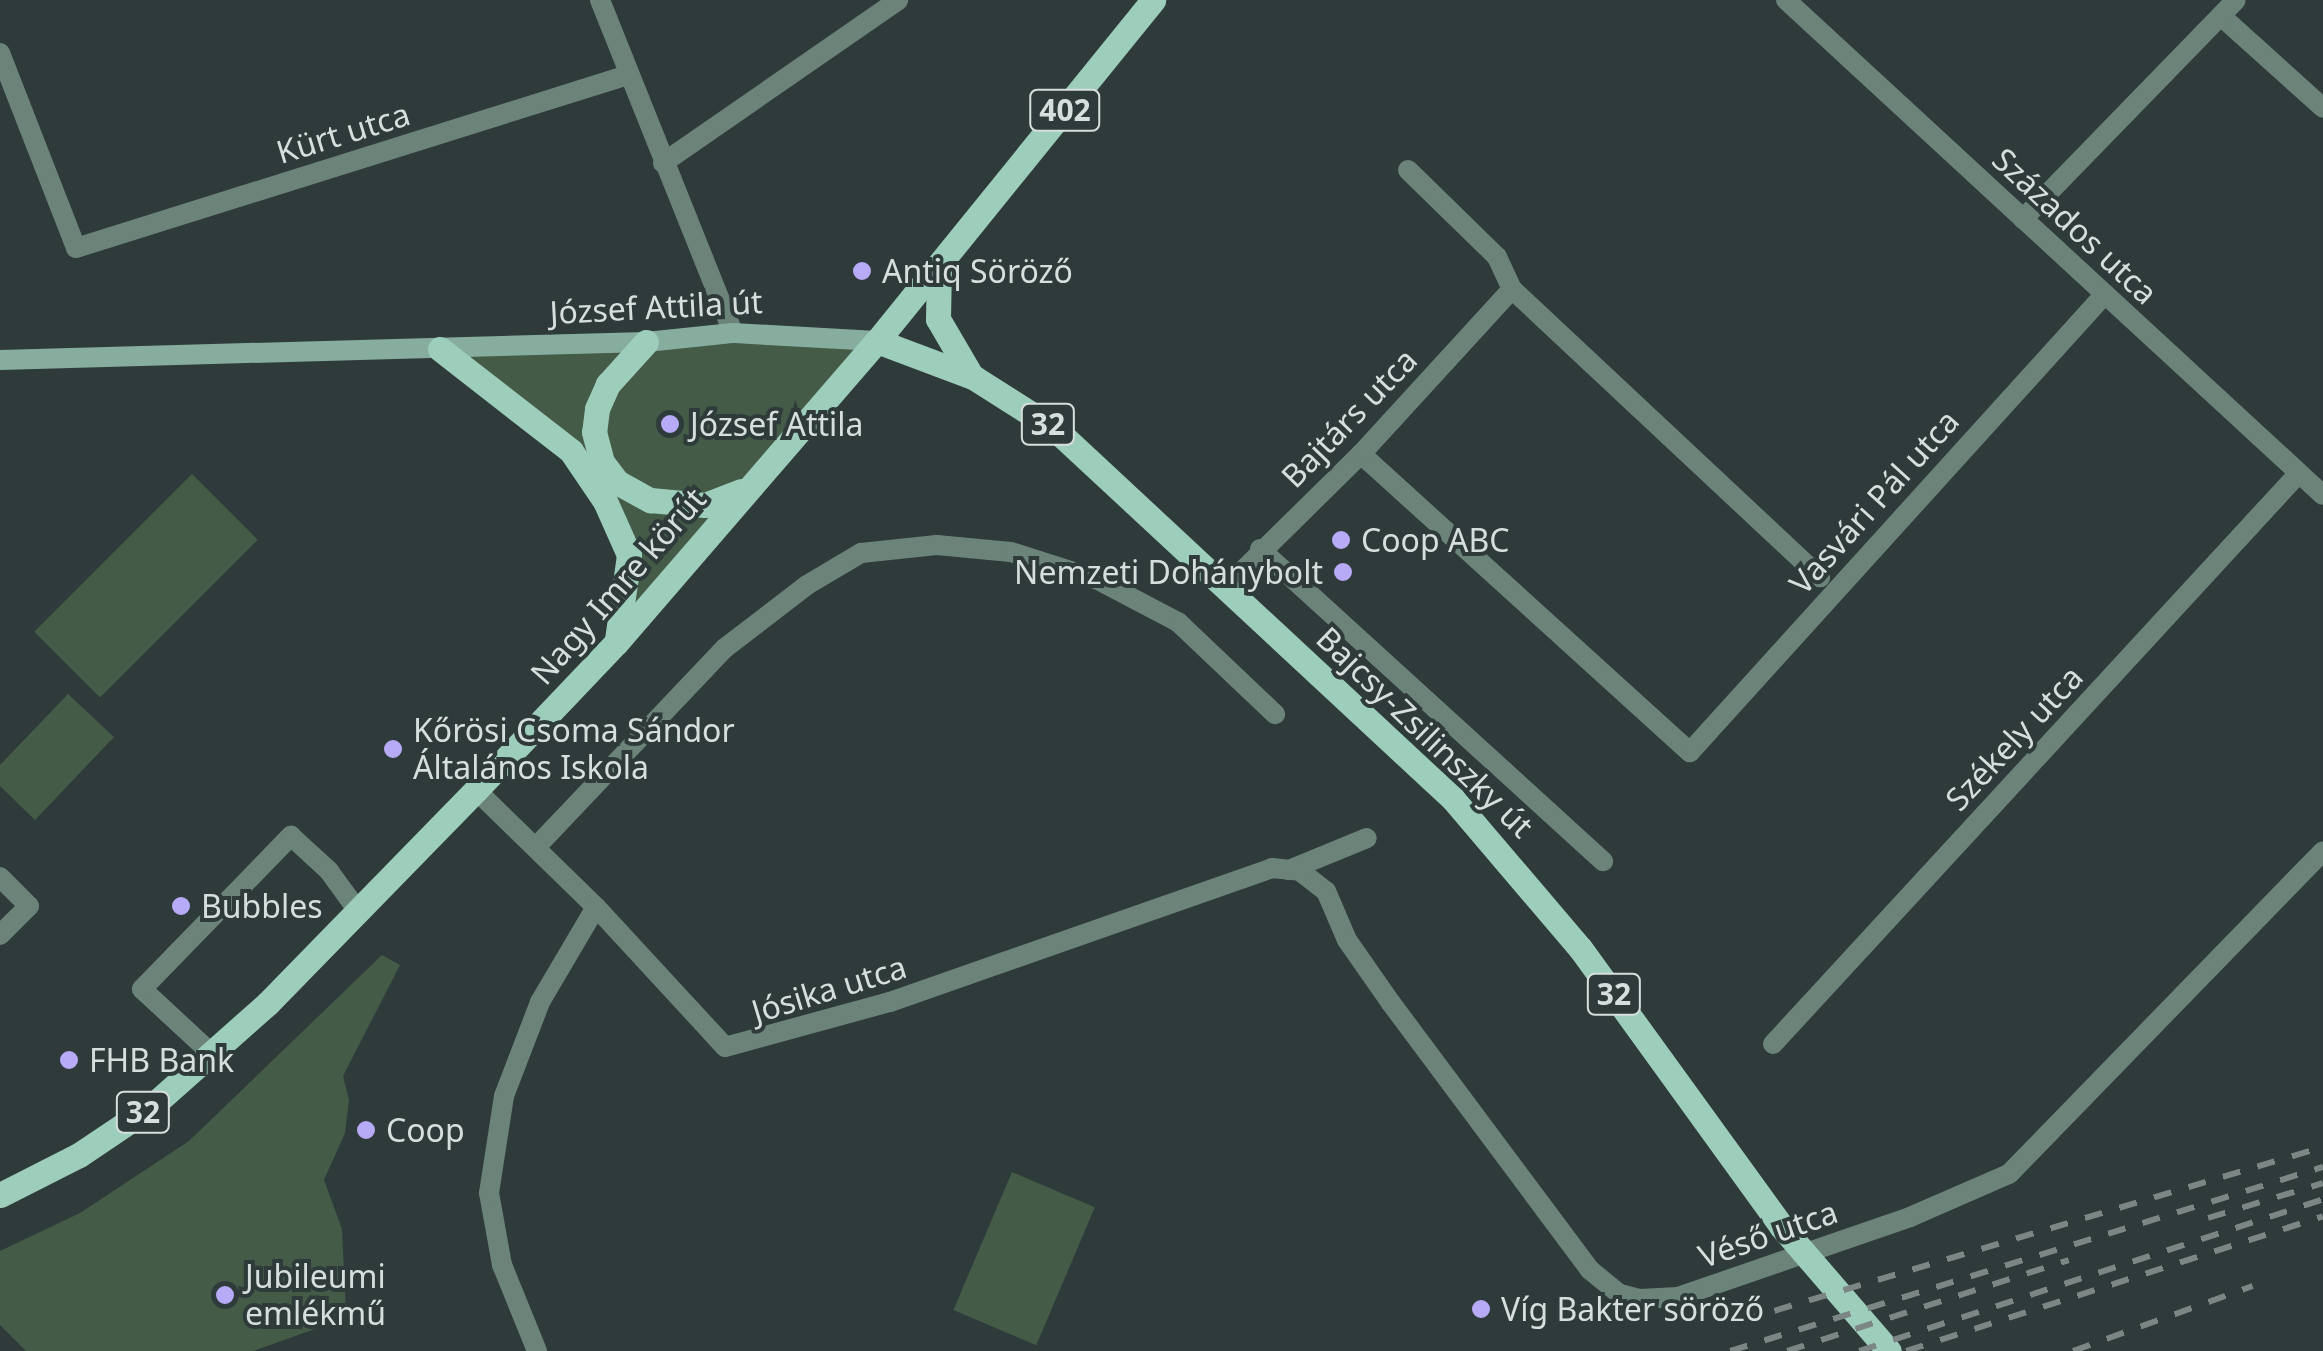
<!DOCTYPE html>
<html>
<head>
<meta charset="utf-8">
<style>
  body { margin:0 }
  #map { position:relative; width:2323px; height:1351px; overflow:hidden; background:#2e3b3a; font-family:"Noto Sans",sans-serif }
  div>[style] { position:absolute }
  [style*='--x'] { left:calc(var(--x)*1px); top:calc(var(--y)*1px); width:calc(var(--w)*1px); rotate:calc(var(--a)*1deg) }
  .green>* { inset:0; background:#445b48; transform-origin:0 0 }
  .street>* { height:20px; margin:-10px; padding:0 10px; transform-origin:10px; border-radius:10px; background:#6c837a }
  .secondary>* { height:20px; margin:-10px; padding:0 10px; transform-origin:10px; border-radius:10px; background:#87ad9f }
  .primary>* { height:25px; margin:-12.5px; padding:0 12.5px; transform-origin:12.5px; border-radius:12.5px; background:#9dcdbb }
  .rail>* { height:6px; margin-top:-3px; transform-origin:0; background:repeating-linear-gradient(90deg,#7b8685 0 18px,transparent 0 36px) }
  .dots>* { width:28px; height:28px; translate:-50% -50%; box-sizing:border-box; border:5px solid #2e3b3a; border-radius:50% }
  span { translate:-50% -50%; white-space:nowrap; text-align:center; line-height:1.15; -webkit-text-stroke:8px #2e3b3a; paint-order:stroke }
  .shield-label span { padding:2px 8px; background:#2e3b3a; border:2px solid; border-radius:8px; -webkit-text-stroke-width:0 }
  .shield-label { font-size:30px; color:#d7dfde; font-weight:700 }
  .street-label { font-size:32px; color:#d7dfde }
  .poi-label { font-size:32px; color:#d7dfde }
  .left { translate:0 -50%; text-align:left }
  .right { translate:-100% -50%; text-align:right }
</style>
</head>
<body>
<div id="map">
  <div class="green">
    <i style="clip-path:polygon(877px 341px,616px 643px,629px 555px,571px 451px,440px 349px)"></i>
    <i style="left:192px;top:474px;width:93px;height:223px;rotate:45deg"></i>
    <i style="clip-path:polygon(68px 694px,114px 737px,35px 820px,0 786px,0 765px)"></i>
    <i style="clip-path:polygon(382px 955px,400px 965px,343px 1076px,349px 1100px,345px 1133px,324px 1180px,342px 1229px,346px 1313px,340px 1320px,253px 1351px,26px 1351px,0 1325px,0 1251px,80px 1213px,189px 1141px)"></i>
    <i style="left:1012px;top:1172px;width:90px;height:150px;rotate:23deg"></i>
  </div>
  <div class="street">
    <i style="--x:600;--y:0;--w:359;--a:68.2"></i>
    <i style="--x:1786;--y:0;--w:730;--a:42.67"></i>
    <i style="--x:2221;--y:16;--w:137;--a:42"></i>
    <i style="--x:0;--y:53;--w:209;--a:68.7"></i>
    <i style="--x:76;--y:248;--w:578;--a:-17.4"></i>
    <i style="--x:663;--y:163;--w:286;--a:-34.7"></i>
    <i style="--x:1408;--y:170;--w:124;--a:44.3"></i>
    <i style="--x:1497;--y:257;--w:35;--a:65"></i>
    <i style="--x:1512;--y:289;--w:422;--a:43.1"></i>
    <i style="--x:2023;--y:219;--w:305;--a:-45.8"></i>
    <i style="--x:1361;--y:454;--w:444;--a:42.2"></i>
    <i style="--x:1690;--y:752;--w:618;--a:-47.82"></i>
    <i style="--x:1260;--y:549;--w:464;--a:42.3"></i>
    <i style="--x:1226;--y:587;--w:190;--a:-44.6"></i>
    <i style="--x:1361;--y:454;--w:224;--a:-47.5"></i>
    <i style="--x:476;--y:790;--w:168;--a:44.3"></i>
    <i style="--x:596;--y:907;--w:190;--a:47.3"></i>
    <i style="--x:725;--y:1047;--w:171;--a:-15.3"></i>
    <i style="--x:890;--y:1002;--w:405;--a:-19.3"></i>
    <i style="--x:1272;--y:868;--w:28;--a:6"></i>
    <i style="--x:1300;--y:871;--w:33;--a:38"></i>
    <i style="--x:1326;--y:891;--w:53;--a:66.8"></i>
    <i style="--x:1347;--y:940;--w:77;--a:55.1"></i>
    <i style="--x:1391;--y:1003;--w:333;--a:53.3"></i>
    <i style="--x:1590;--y:1270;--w:38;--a:39"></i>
    <i style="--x:1620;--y:1294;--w:21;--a:14"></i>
    <i style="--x:1640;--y:1299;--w:38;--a:-3"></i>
    <i style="--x:1678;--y:1297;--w:245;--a:-19"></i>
    <i style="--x:1910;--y:1217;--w:108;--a:-23.5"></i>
    <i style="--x:2009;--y:1174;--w:450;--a:-45.8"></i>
    <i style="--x:537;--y:846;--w:273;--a:-46.5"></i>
    <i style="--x:725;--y:648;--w:103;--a:-37.5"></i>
    <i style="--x:807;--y:585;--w:63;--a:-30.7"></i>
    <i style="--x:861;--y:553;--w:76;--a:-6"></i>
    <i style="--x:937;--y:545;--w:74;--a:5.4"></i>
    <i style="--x:1011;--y:552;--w:89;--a:17.6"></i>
    <i style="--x:1096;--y:579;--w:93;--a:27.7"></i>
    <i style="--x:1178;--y:622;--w:134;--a:43.5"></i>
    <i style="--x:1289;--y:870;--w:84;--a:-22.3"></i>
    <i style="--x:0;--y:877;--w:41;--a:45"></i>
    <i style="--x:29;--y:906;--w:41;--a:135"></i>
    <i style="--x:1773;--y:1044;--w:776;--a:-47.35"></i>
    <i style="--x:211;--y:1053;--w:94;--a:-137.2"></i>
    <i style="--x:142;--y:989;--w:214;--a:-45.8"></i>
    <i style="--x:291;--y:836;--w:52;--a:42.6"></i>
    <i style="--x:329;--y:871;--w:49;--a:54.1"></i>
    <i style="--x:537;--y:1351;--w:93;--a:-112.1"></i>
    <i style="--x:502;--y:1265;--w:73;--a:-100.2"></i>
    <i style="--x:489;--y:1193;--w:98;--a:-81.2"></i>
    <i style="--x:504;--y:1096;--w:101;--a:-69"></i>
    <i style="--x:540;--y:1002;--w:110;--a:-59.5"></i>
  </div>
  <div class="secondary">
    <i style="--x:0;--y:360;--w:646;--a:-1.6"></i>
    <i style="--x:646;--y:342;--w:87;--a:-5.9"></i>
    <i style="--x:733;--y:333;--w:144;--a:3.2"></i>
  </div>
  <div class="primary">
    <i style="--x:939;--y:267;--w:52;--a:91.1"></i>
    <i style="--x:938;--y:319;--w:61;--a:59.7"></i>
    <i style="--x:877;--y:341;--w:103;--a:20.6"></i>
    <i style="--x:973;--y:377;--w:97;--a:32.4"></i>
    <i style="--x:1055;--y:429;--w:543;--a:42.91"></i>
    <i style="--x:1453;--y:799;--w:196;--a:49.6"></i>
    <i style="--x:1580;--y:948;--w:343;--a:54.1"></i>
    <i style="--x:1781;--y:1226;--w:165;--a:49.2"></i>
    <i style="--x:646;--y:342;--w:57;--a:132.1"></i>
    <i style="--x:608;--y:384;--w:27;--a:114"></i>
    <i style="--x:597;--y:409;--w:23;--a:97"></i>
    <i style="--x:594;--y:432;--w:31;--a:75"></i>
    <i style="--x:602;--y:462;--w:25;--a:53"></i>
    <i style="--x:617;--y:482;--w:38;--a:29"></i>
    <i style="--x:650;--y:500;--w:55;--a:5.2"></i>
    <i style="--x:705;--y:505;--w:39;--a:-21"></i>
    <i style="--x:440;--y:349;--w:166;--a:37.9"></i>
    <i style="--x:571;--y:451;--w:60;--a:55.8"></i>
    <i style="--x:605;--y:501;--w:59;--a:66"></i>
    <i style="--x:629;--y:555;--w:85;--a:98.1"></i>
    <i style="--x:0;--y:1195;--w:89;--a:-26.9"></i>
    <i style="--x:79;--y:1155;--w:88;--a:-33.9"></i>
    <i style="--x:152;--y:1106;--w:155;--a:-41.6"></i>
    <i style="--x:268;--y:1003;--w:298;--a:-45.7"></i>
    <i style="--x:476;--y:790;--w:203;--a:-46.4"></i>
    <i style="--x:616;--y:643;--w:399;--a:-49.2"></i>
    <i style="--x:877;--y:341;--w:439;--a:-51"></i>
  </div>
  <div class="rail">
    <i style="--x:2208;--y:1218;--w:120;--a:-16.9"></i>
    <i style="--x:1740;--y:1321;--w:608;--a:-16.62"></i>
    <i style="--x:1730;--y:1351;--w:621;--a:-17.24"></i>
    <i style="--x:1787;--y:1351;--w:296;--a:-17.9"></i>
    <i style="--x:1859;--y:1351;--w:488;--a:-18.1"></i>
    <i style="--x:1906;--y:1351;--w:438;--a:-17.9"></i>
    <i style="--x:2073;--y:1351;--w:191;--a:-19.9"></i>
  </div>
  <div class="dots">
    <i style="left:862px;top:271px;background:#b7abf8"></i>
    <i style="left:670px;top:424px;background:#b7abf8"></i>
    <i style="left:1341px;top:540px;background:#b7abf8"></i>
    <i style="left:1343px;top:572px;background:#b7abf8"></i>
    <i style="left:393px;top:749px;background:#b7abf8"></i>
    <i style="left:181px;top:906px;background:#b7abf8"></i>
    <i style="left:69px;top:1060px;background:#b7abf8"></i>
    <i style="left:366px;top:1130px;background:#b7abf8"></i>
    <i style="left:225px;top:1295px;background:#b7abf8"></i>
    <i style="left:1481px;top:1309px;background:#b7abf8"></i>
  </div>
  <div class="shield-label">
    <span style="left:1065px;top:110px">402</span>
    <span style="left:1048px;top:424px">32</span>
    <span style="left:1614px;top:994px">32</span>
    <span style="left:143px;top:1112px">32</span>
  </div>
  <div class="street-label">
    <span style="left:343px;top:133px;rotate:-17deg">Kürt utca</span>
    <span style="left:2075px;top:226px;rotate:43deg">Százados utca</span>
    <span style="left:656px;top:307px;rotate:-3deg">József Attila út</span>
    <span style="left:1349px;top:418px;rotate:-46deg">Bajtárs utca</span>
    <span style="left:1874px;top:502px;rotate:-48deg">Vasvári Pál utca</span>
    <span style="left:618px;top:586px;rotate:-49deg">Nagy Imre körút</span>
    <span style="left:1425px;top:732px;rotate:44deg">Bajcsy-Zsilinszky út</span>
    <span style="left:2014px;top:738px;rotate:-47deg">Székely utca</span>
    <span style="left:829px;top:989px;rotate:-17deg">Jósika utca</span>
    <span style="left:1768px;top:1234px;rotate:-19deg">Véső utca</span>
  </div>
  <div class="poi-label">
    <span class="left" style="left:882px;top:271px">Antiq Söröző</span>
    <span class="left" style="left:690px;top:424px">József Attila</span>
    <span class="left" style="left:1361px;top:540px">Coop ABC</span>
    <span class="right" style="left:1323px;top:572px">Nemzeti Dohánybolt</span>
    <span class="left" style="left:413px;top:749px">Kőrösi Csoma Sándor<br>Általános Iskola</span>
    <span class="left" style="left:201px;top:906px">Bubbles</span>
    <span class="left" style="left:89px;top:1060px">FHB Bank</span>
    <span class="left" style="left:386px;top:1130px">Coop</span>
    <span class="left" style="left:245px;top:1295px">Jubileumi<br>emlékmű</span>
    <span class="left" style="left:1501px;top:1309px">Víg Bakter söröző</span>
  </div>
</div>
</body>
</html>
